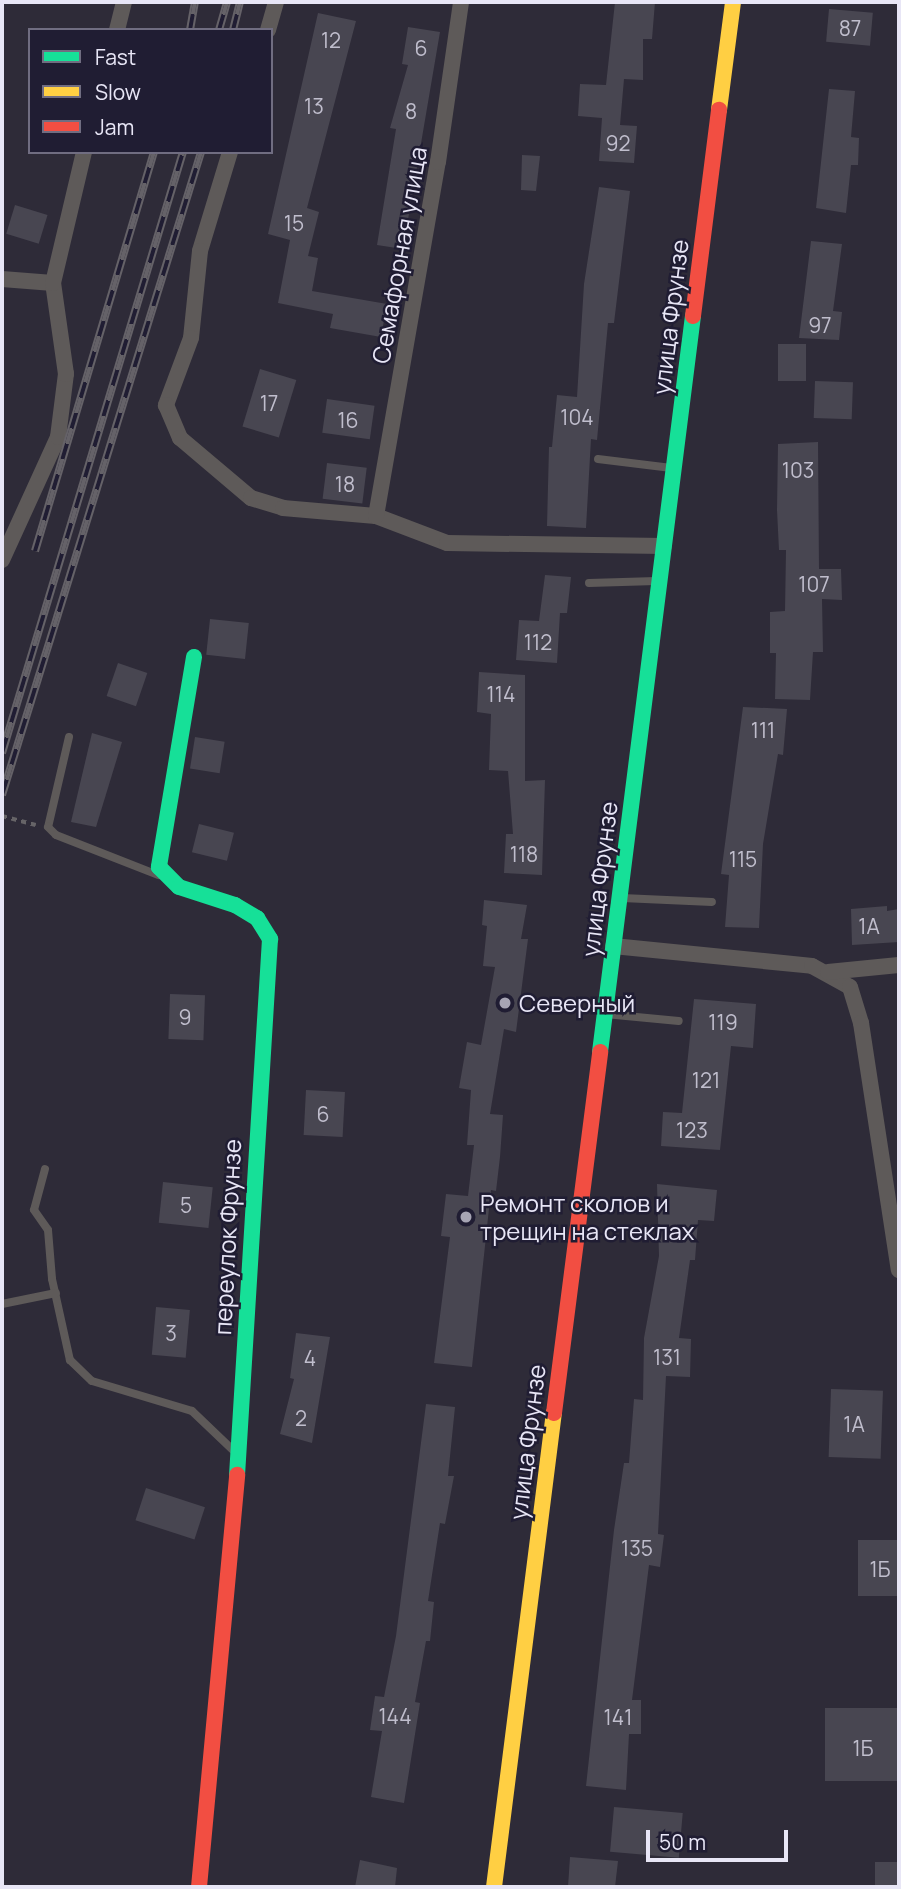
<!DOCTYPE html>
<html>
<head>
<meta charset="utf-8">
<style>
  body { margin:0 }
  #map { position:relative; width:901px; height:1889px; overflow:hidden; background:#2e2b38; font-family:Manrope,sans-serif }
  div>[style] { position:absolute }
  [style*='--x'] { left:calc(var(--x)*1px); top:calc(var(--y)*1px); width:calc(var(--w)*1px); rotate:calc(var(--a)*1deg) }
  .building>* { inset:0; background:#484651; transform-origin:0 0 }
  .path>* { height:3.5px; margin-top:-1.75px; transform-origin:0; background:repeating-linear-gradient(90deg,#666467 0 5px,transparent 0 10px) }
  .lane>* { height:8px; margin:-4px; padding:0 4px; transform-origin:4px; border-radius:4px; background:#5e5a59 }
  .street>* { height:16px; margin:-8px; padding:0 8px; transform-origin:8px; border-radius:8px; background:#5e5a59 }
  .fast>* { height:16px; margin:-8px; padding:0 8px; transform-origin:8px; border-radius:8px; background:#16e098 }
  .slow>* { height:16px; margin:-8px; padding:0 8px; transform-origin:8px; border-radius:8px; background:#ffcf43 }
  .jam>* { height:16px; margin:-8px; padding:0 8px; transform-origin:8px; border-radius:8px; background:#f24e42 }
  .rail>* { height:8px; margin-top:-4px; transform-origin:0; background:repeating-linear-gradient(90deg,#201d33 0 16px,#656268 0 32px); box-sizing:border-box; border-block:2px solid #656268 }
  .dots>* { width:19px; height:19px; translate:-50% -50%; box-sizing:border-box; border:4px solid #201d33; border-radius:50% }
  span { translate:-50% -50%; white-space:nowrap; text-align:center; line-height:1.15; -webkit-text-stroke:5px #201d33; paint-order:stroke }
  .number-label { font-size:21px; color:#c0becd }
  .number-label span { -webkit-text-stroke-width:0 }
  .street-label { font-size:24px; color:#e8e6f6 }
  .poi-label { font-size:24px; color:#e8e6f6 }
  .left { translate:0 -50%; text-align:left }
  .frame { position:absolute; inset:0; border:4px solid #e8e6f6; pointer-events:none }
  .legend { position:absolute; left:28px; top:28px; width:245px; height:126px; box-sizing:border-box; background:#201d33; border:2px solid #706d81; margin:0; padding:9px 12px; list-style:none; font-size:21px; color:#e8e6f6 }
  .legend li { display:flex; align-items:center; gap:14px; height:35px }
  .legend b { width:35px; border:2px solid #706d81 }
  .scale { position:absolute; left:646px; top:1830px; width:142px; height:32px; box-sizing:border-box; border:4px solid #e8e6f6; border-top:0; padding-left:9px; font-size:21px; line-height:24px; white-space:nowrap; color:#e8e6f6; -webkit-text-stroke:5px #201d33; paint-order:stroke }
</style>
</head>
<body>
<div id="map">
  <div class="building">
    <i style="clip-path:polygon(615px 2px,655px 2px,652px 39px,643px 39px,643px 80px,624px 79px,620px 125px,637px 126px,634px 163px,599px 161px,602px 118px,578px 116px,580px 84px,606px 85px)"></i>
    <i style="left:829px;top:9px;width:44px;height:33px;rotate:5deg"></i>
    <i style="clip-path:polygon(318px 13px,356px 21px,307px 208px,319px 212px,308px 256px,318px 258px,312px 291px,387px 304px,381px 337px,330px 328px,333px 314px,278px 303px,290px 240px,268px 234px)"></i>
    <i style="clip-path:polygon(408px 27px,440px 32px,403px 249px,377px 245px,396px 129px,390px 128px,408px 65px,402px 64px)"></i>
    <i style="clip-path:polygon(829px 89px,855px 91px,851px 137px,859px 138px,858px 165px,851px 165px,846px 213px,816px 208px)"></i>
    <i style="clip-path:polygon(522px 155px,540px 156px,536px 191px,521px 190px)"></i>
    <i style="clip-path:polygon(599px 187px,630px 191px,614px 323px,608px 323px,597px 440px,591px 439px,586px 528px,547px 526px,549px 447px,552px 447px,557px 395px,577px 397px,584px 284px)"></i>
    <i style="left:15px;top:205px;width:34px;height:30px;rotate:17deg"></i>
    <i style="clip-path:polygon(811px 241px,842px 244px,833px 311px,842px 312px,839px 340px,799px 338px)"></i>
    <i style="left:778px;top:344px;width:28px;height:37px"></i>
    <i style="left:260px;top:369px;width:38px;height:60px;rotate:17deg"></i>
    <i style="left:815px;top:381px;width:38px;height:37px;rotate:2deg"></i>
    <i style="left:327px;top:399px;width:48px;height:34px;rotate:8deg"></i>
    <i style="clip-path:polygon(818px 442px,819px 569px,841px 569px,842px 600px,822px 599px,823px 652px,813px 652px,810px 700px,775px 699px,776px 653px,770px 653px,770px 612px,785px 611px,786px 550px,779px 550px,777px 510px,778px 444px)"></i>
    <i style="left:327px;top:463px;width:40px;height:36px;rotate:7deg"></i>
    <i style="clip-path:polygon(545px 575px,571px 577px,567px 613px,560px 613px,557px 663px,516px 660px,519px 620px,539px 621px)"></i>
    <i style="left:210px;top:619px;width:39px;height:36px;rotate:6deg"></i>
    <i style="left:118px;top:663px;width:31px;height:35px;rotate:19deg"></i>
    <i style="clip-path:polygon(479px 672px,525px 675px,525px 781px,545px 780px,542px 875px,504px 873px,506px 834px,513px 834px,508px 771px,489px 770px,491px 714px,477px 712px)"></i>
    <i style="clip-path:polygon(743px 707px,787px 709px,783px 755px,778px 754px,763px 844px,759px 928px,725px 927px,729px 875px,721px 874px)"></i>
    <i style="clip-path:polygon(92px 733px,122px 742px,96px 827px,71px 822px)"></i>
    <i style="left:195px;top:737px;width:30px;height:32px;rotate:9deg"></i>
    <i style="left:199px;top:824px;width:36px;height:29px;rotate:14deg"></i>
    <i style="clip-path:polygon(484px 900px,527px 905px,521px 939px,528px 939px,516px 1032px,504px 1029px,490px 1114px,503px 1115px,500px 1157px,496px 1191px,491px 1190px,472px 1367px,434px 1363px,450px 1237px,441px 1236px,446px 1194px,468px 1196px,474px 1145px,467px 1145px,471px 1090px,459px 1088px,467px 1042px,481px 1045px,495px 967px,483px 966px,487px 926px,482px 925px)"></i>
    <i style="clip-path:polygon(887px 906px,887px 911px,899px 909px,899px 942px,852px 945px,851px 909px)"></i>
    <i style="left:170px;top:994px;width:35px;height:45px;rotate:2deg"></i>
    <i style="clip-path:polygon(694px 999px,756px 1004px,753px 1048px,731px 1046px,720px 1150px,661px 1146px,663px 1112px,682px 1113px)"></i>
    <i style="left:306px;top:1090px;width:39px;height:45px;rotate:3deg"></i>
    <i style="left:163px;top:1182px;width:50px;height:41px;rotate:6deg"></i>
    <i style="clip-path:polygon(657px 1184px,717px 1190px,714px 1221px,698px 1220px,695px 1260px,690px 1260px,679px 1338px,691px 1339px,690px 1377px,666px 1376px,658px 1534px,664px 1535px,660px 1567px,649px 1565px,632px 1700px,641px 1700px,641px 1734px,629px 1734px,626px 1790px,586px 1786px,614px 1530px,624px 1463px,629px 1463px,634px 1399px,643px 1400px,644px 1338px,659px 1256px)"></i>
    <i style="left:156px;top:1307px;width:34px;height:48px;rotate:5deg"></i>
    <i style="clip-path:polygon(296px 1333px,330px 1337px,312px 1443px,280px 1434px,294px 1379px,290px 1378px)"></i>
    <i style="left:831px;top:1389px;width:52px;height:68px;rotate:2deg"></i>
    <i style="clip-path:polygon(426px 1404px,455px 1407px,448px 1476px,454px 1476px,445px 1524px,440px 1523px,428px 1601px,434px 1602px,430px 1641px,426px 1641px,415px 1702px,420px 1703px,404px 1803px,371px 1797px,382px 1731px,370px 1730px,375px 1696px,384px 1697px,396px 1636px)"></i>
    <i style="left:146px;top:1488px;width:62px;height:34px;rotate:18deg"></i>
    <i style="left:899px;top:1540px;width:56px;height:41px;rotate:90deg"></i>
    <i style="left:899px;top:1708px;width:73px;height:74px;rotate:90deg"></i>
    <i style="left:614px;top:1807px;width:69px;height:45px;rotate:5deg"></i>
    <i style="clip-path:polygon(570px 1857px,618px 1861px,615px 1887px,568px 1887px)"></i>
    <i style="clip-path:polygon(360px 1860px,397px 1868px,395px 1887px,355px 1887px)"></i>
    <i style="left:899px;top:1862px;width:25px;height:24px;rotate:90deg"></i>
  </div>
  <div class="path">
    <i style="--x:2;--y:816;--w:35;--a:15"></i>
  </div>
  <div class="lane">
    <i style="--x:598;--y:459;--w:74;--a:7"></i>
    <i style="--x:589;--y:583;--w:67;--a:-1.7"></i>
    <i style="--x:69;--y:737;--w:92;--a:103.1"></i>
    <i style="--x:48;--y:827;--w:11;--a:45"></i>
    <i style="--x:56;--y:835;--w:110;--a:21.4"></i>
    <i style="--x:622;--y:898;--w:90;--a:2.5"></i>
    <i style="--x:605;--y:1014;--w:74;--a:5.4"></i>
    <i style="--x:45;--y:1169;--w:42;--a:105"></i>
    <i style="--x:34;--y:1210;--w:24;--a:55"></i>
    <i style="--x:48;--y:1230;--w:49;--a:85.3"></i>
    <i style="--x:52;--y:1279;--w:83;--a:77.5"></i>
    <i style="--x:70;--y:1360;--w:30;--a:44"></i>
    <i style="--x:92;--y:1381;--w:104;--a:16.7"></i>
    <i style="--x:192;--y:1411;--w:57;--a:43.6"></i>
    <i style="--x:2;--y:1304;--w:55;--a:-11.5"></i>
  </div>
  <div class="street">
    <i style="--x:117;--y:30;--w:29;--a:-76"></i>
    <i style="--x:268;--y:30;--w:29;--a:-74"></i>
    <i style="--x:230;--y:152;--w:103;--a:106.9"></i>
    <i style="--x:200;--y:251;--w:87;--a:95.9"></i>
    <i style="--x:191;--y:338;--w:72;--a:110.5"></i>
    <i style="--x:166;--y:405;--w:36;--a:67"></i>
    <i style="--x:180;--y:438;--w:93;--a:40.2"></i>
    <i style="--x:251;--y:498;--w:34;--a:17"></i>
    <i style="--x:283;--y:508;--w:93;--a:4.9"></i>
    <i style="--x:376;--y:516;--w:76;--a:20.8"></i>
    <i style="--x:447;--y:543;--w:217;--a:0.8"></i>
    <i style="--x:2;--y:279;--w:51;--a:4.5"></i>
    <i style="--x:376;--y:516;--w:359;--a:-80.1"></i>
    <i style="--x:438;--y:162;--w:162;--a:-81.8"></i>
    <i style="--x:2;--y:560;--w:135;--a:-65.5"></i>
    <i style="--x:58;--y:437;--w:64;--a:-82.8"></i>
    <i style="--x:66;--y:374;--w:92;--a:-98.1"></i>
    <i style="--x:53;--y:283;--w:135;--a:-76.7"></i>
    <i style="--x:613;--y:946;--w:200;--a:5.7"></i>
    <i style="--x:812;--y:966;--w:43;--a:28.9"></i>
    <i style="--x:850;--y:987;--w:38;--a:73"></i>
    <i style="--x:861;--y:1023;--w:250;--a:81.3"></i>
    <i style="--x:828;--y:972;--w:71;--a:-5.6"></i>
  </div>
  <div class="fast">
    <i style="--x:194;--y:657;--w:213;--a:99.5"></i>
    <i style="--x:159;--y:867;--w:28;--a:45"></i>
    <i style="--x:179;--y:887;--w:59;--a:17.8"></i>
    <i style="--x:235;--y:905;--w:26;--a:31"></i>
    <i style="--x:257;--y:918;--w:25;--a:58"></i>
    <i style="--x:270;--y:939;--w:537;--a:93.52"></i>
    <i style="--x:600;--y:1052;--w:742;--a:-82.8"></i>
  </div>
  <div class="slow">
    <i style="--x:719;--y:110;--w:109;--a:-82.6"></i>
    <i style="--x:494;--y:1887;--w:478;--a:-82.8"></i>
  </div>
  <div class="jam">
    <i style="--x:693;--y:316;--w:208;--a:-82.8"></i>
    <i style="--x:554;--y:1413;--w:364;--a:-82.7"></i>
    <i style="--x:199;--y:1887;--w:414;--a:-84.7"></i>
  </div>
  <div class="rail">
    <i style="--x:190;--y:30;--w:28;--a:-80"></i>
    <i style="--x:219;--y:30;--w:29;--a:-74"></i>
    <i style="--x:233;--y:30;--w:29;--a:-76"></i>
    <i style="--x:35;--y:551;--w:416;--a:-73.4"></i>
    <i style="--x:2;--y:753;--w:628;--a:-73.24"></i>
    <i style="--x:2;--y:795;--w:673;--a:-72.8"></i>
  </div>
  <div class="dots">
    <i style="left:505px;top:1003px;background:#a7a5b4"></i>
    <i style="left:466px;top:1217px;background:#a7a5b4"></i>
  </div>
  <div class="number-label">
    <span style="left:850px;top:28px">87</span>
    <span style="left:331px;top:40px">12</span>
    <span style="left:421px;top:48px">6</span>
    <span style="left:314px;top:106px">13</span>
    <span style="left:411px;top:111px">8</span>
    <span style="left:618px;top:143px">92</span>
    <span style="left:294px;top:223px">15</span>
    <span style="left:820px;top:325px">97</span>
    <span style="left:269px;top:403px">17</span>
    <span style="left:577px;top:417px">104</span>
    <span style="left:348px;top:420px">16</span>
    <span style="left:798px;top:470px">103</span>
    <span style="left:345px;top:484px">18</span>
    <span style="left:814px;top:584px">107</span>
    <span style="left:538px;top:642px">112</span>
    <span style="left:501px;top:694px">114</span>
    <span style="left:763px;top:730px">111</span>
    <span style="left:524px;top:854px">118</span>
    <span style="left:743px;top:859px">115</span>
    <span style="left:869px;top:926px">1А</span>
    <span style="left:185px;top:1017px">9</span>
    <span style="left:723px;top:1022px">119</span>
    <span style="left:706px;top:1080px">121</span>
    <span style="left:323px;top:1114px">6</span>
    <span style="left:692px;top:1130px">123</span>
    <span style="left:186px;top:1205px">5</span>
    <span style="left:171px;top:1333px">3</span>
    <span style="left:667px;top:1357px">131</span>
    <span style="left:310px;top:1358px">4</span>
    <span style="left:301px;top:1418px">2</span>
    <span style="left:854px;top:1424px">1А</span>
    <span style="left:637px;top:1548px">135</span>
    <span style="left:880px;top:1569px">1Б</span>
    <span style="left:395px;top:1716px">144</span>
    <span style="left:618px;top:1717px">141</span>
    <span style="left:863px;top:1748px">1Б</span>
  </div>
  <div class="street-label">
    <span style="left:399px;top:255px;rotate:-80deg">Семафорная улица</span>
    <span style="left:670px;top:317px;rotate:-83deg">улица Фрунзе</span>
    <span style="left:599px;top:879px;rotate:-83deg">улица Фрунзе</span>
    <span style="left:227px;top:1237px;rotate:-87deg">переулок Фрунзе</span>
    <span style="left:527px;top:1442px;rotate:-83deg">улица Фрунзе</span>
  </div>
  <div class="poi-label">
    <span class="left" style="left:519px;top:1003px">Северный</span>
    <span class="left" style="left:480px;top:1217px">Ремонт сколов и<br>трещин на стеклах</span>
  </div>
  <div class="frame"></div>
  <ul class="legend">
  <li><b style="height:9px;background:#16e098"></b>Fast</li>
  <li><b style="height:9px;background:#ffcf43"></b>Slow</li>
  <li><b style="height:9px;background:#f24e42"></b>Jam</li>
  </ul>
  <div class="scale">50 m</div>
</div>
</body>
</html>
